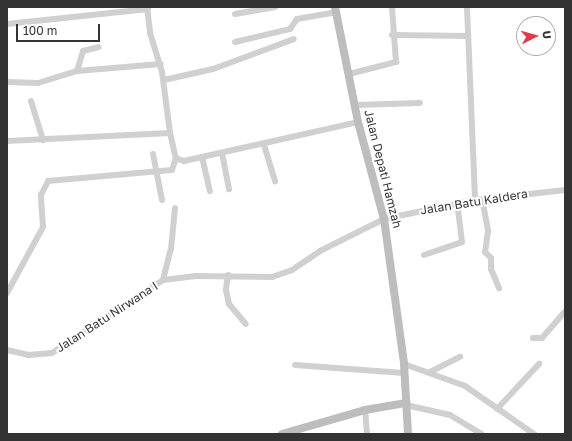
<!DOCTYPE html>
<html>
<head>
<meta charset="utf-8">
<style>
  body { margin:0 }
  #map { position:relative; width:572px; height:441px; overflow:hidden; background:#fff; font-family:"Golos Text",sans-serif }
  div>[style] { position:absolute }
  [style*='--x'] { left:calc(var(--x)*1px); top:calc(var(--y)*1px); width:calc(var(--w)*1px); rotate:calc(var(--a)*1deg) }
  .street>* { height:6px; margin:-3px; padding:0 3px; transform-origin:3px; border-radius:3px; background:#d0d0d0 }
  .secondary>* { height:8px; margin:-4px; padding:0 4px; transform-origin:4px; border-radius:4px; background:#bdbdbd }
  span { translate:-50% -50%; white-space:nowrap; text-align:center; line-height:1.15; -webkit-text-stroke:4px #fff; paint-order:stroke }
  .street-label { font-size:12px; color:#333 }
  .frame { position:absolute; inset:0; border:8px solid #333; pointer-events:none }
  .north { position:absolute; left:516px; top:16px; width:40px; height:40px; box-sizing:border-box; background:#fff; border:1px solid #adadad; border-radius:50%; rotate:84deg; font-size:11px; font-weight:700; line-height:16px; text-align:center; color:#333 }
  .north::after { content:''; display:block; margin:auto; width:14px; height:18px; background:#e63946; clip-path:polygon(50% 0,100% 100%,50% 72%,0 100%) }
  .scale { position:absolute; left:16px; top:24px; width:84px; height:18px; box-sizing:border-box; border:2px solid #333; border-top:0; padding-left:5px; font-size:12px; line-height:14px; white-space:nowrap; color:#333; -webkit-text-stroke:3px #fff; paint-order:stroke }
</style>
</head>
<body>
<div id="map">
  <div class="street">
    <i style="--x:147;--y:7;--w:26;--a:83"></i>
    <i style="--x:150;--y:33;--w:41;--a:72.9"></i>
    <i style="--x:162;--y:72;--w:62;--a:82.5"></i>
    <i style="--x:467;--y:7;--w:193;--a:87.6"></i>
    <i style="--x:235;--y:14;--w:41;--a:-9.9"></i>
    <i style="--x:7;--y:24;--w:142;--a:-6.1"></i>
    <i style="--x:392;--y:35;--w:76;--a:0.8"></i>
    <i style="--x:235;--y:42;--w:57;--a:-13.3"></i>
    <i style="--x:290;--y:29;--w:12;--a:-55"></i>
    <i style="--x:297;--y:19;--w:41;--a:-9.9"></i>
    <i style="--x:77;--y:71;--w:21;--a:-73"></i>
    <i style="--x:83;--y:51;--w:16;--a:-14"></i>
    <i style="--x:349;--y:74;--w:49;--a:-14.3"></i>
    <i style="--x:396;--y:62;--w:55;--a:-94.2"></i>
    <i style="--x:164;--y:80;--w:50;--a:-12.7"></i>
    <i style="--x:213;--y:69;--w:86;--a:-20.3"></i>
    <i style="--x:7;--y:82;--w:31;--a:2"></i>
    <i style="--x:38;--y:83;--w:41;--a:-17.1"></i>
    <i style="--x:77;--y:71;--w:84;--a:-4.8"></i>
    <i style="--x:31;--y:101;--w:41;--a:72.9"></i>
    <i style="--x:355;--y:105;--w:65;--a:-1.8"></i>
    <i style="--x:7;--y:141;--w:163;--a:-2.8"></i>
    <i style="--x:170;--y:133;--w:26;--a:77"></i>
    <i style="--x:176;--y:158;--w:9;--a:21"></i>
    <i style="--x:184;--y:161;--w:178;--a:-12.6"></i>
    <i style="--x:264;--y:145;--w:38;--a:73"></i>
    <i style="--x:222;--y:153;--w:37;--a:79"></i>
    <i style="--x:153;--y:154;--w:47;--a:78.9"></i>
    <i style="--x:202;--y:157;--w:35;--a:77"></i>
    <i style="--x:482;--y:199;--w:33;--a:79"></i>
    <i style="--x:488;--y:231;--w:21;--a:98"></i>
    <i style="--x:485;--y:252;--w:8;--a:45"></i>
    <i style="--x:491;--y:258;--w:11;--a:90"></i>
    <i style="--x:491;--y:269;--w:21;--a:67"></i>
    <i style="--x:424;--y:255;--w:40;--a:-18.9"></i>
    <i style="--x:462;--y:242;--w:39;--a:-97"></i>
    <i style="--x:228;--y:275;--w:15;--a:98"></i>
    <i style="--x:226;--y:290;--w:14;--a:78"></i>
    <i style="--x:229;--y:304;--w:26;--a:50"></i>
    <i style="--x:163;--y:280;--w:32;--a:-76"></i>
    <i style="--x:171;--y:249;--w:41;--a:-84.4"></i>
    <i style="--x:7;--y:293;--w:75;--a:-61.4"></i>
    <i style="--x:43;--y:227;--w:32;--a:-94"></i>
    <i style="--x:41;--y:195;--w:16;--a:-63"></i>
    <i style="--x:48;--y:181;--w:124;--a:-5.1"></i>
    <i style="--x:172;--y:170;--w:13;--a:-72"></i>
    <i style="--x:533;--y:338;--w:9;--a:0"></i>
    <i style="--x:542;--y:338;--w:35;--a:-49"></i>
    <i style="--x:7;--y:350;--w:22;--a:13"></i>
    <i style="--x:28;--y:355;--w:24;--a:-5"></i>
    <i style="--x:52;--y:353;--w:133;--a:-33.3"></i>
    <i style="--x:163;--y:280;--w:33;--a:-7"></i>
    <i style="--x:196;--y:276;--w:76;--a:0.8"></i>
    <i style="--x:272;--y:277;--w:21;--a:-19"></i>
    <i style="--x:292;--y:270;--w:34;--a:-34"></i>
    <i style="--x:320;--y:251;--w:72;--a:-26.6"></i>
    <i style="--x:384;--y:219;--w:93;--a:-11.8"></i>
    <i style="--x:475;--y:200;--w:91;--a:-6.3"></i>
    <i style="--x:404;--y:364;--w:65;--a:19.8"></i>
    <i style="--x:465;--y:386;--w:84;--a:34.8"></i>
    <i style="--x:295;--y:365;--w:109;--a:4.2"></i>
    <i style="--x:430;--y:372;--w:34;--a:-27"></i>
    <i style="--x:406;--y:405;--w:45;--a:12.8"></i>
    <i style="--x:450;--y:415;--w:37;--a:31"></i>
    <i style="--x:497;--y:409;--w:62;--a:-47"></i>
    <i style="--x:365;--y:410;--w:24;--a:85"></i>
  </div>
  <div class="secondary">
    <i style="--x:335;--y:7;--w:117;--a:78.7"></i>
    <i style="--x:358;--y:122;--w:100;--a:75"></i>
    <i style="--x:384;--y:219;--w:146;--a:82.1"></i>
    <i style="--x:404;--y:364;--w:70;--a:86.7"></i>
    <i style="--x:282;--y:434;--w:86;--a:-16.1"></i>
    <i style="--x:365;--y:410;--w:42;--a:-9.7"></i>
  </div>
  <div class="street-label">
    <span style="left:383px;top:169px;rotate:76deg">Jalan Depati Hamzah</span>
    <span style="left:474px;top:202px;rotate:-9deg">Jalan Batu Kaldera</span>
    <span style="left:107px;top:317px;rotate:-33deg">Jalan Batu Nirwana I</span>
  </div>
  <div class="frame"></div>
  <div class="north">U</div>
  <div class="scale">100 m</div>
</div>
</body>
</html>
